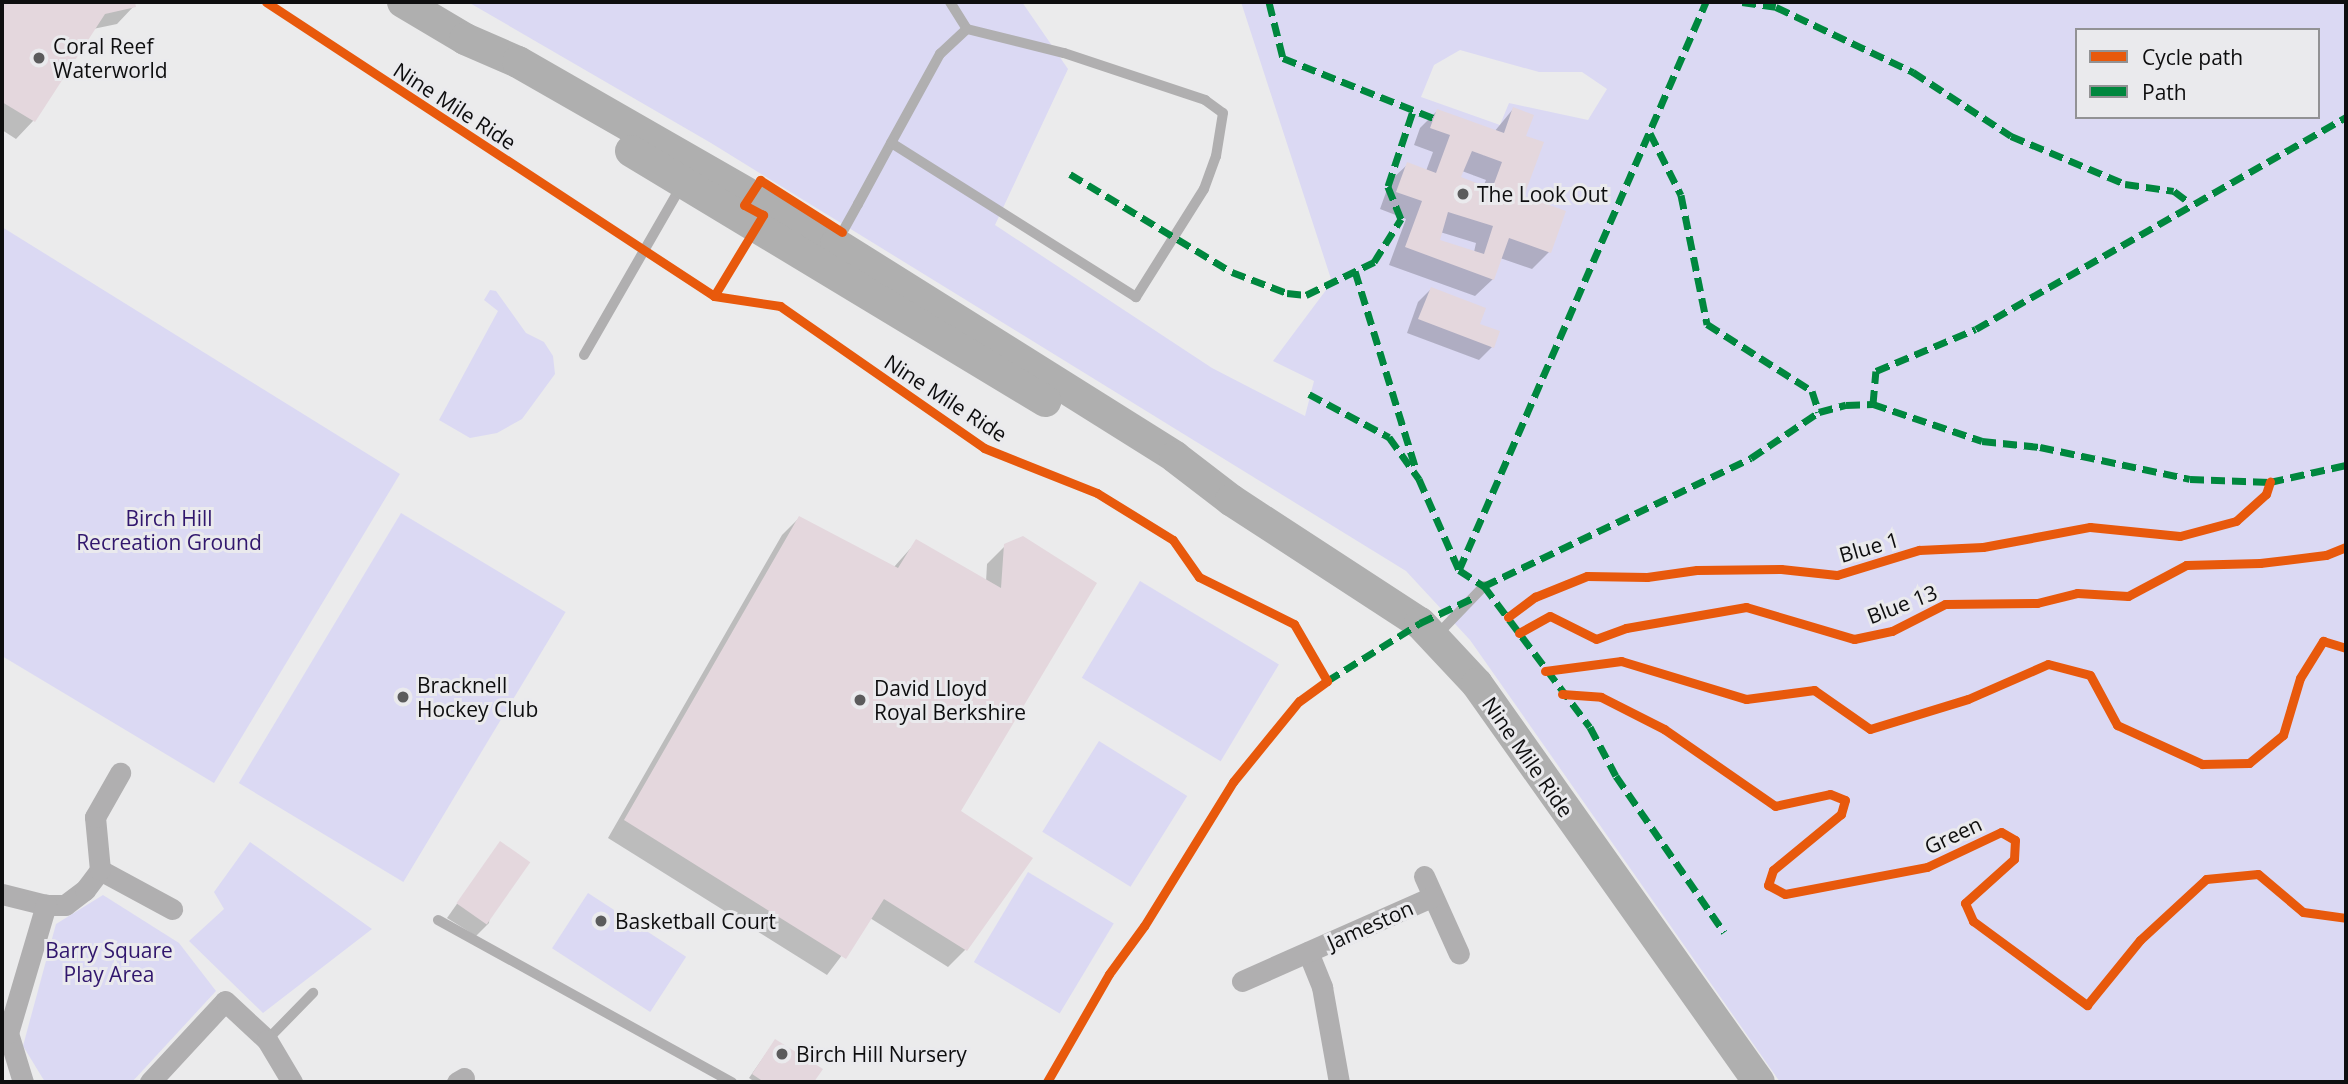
<!DOCTYPE html>
<html>
<head>
<meta charset="utf-8">
<style>
  body { margin:0 }
  #map { position:relative; width:2348px; height:1084px; overflow:hidden; background:#ebebec; font-family:"Open Sans",sans-serif }
  div>[style] { position:absolute }
  [style*='--x'] { left:calc(var(--x)*1px); top:calc(var(--y)*1px); width:calc(var(--w)*1px); rotate:calc(var(--a)*1deg) }
  .green>* { inset:0; background:#dbd9f3; transform-origin:0 0 }
  .shadow>* { inset:0; background:#0003 }
  .building>* { inset:0; background:#e4d7dd; transform-origin:0 0 }
  .lane>* { height:10px; margin:-5px; padding:0 5px; transform-origin:5px; border-radius:5px; background:#b0afb0 }
  .street>* { height:21px; margin:-10.5px; padding:0 10.5px; transform-origin:10.5px; border-radius:10.5px; background:#b0afb0 }
  .secondary>* { height:32px; margin:-16px; padding:0 16px; transform-origin:16px; border-radius:16px; background:#afafaf }
  .quiet>* { height:7px; margin-top:-3.5px; transform-origin:0; background:repeating-linear-gradient(90deg,#00873e 0 14px,transparent 0 21px) }
  .cycleway>* { height:9px; margin:-4.5px; padding:0 4.5px; transform-origin:4.5px; border-radius:4.5px; background:#e8590c }
  .dots>* { width:19px; height:19px; translate:-50% -50%; box-sizing:border-box; border:4px solid #eaeaed; border-radius:50% }
  span { translate:-50% -50%; white-space:nowrap; text-align:center; line-height:1.15; -webkit-text-stroke:6px #eaeaed; paint-order:stroke }
  .poi-label { font-size:21px; color:#0e0e0f }
  .left { translate:0 -50%; text-align:left }
  .street-label { font-size:21px; color:#0e0e0f }
  .park-label { font-size:21px; color:#31176d }
  .frame { position:absolute; inset:0; border:4px solid #0e0e0f; pointer-events:none }
  .legend { position:absolute; left:2075px; top:28px; width:245px; height:91px; box-sizing:border-box; background:#eaeaed; border:2px solid #929294; margin:0; padding:9px 12px; list-style:none; font-size:21px; color:#0e0e0f }
  .legend li { display:flex; align-items:center; gap:14px; height:35px }
  .legend b { width:35px; border:2px solid #929294 }
</style>
</head>
<body>
<div id="map">
  <div class="green">
    <i style="clip-path:polygon(evenodd,468px 2px,1022px 2px,1068px 69px,995px 225px,1212px 368px,1305px 416px,1314px 381px,1273px 361px,1332px 282px,1241px 2px,2346px 2px,2346px 1082px,1780px 1082px,1470px 640px,1406px 571px,711px 143px,468px 2px,2077px 30px,2318px 30px,2318px 117px,2077px 117px,2077px 30px,468px 2px,1460px 50px,1539px 72px,1582px 72px,1607px 89px,1588px 120px,1509px 103px,1500px 125px,1421px 97px,1434px 65px,1460px 50px)"></i>
    <i style="clip-path:polygon(2px 227px,400px 474px,214px 783px,2px 656px)"></i>
    <i style="clip-path:polygon(490px 290px,496px 291px,526px 333px,544px 342px,553px 356px,555px 374px,522px 419px,497px 433px,470px 438px,439px 420px,498px 311px,484px 300px)"></i>
    <i style="left:401px;top:513px;width:192px;height:315px;rotate:31deg"></i>
    <i style="left:1140px;top:581px;width:162px;height:113px;rotate:31deg"></i>
    <i style="left:1099px;top:741px;width:104px;height:107px;rotate:32deg"></i>
    <i style="clip-path:polygon(250px 842px,372px 929px,263px 1013px,189px 941px,224px 909px,214px 892px)"></i>
    <i style="left:1028px;top:872px;width:100px;height:105px;rotate:31deg"></i>
    <i style="left:588px;top:893px;width:117px;height:66px;rotate:33deg"></i>
    <i style="clip-path:polygon(103px 895px,179px 943px,216px 991px,132px 1082px,45px 1082px,23px 1046px,56px 924px)"></i>
  </div>
  <div class="shadow">
    <i style="clip-path:polygon(2px 2px,133px 2px,134px 6px,117px 24px,93px 29px,33px 121px,16px 139px,2px 130px)"></i>
    <i style="clip-path:polygon(evenodd,1513px 109px,1524px 137px,1522px 197px,1549px 252px,1532px 269px,1500px 258px,1493px 279px,1475px 296px,1389px 265px,1406px 219px,1380px 209px,1390px 181px,1408px 164px,1426px 171px,1433px 152px,1414px 145px,1420px 128px,1437px 111px,1494px 132px,1513px 109px,1462px 171px,1486px 180px,1483px 187px,1459px 178px,1462px 171px,1513px 109px,1440px 232px,1476px 243px,1474px 252px,1437px 241px,1440px 232px)"></i>
    <i style="clip-path:polygon(1431px 289px,1478px 325px,1492px 347px,1479px 360px,1407px 333px,1418px 302px)"></i>
    <i style="clip-path:polygon(799px 518px,894px 567px,917px 541px,986px 582px,987px 564px,1005px 546px,1023px 538px,959px 811px,966px 949px,948px 967px,870px 918px,827px 975px,608px 838px,782px 535px)"></i>
    <i style="clip-path:polygon(500px 843px,489px 923px,476px 936px,447px 918px)"></i>
    <i style="clip-path:polygon(772px 1045px,821px 1069px,812px 1082px,755px 1082px,749px 1078px)"></i>
  </div>
  <div class="building">
    <i style="clip-path:polygon(2px 2px,135px 2px,136px 7px,105px 14px,35px 122px,2px 102px)"></i>
    <i style="clip-path:polygon(evenodd,1513px 107px,1534px 115px,1526px 136px,1544px 142px,1524px 196px,1566px 211px,1551px 253px,1509px 238px,1494px 280px,1405px 247px,1422px 201px,1396px 192px,1407px 162px,1436px 173px,1450px 135px,1430px 128px,1437px 109px,1504px 133px,1513px 107px,1472px 151px,1502px 162px,1492px 189px,1461px 177px,1472px 151px,1513px 107px,1448px 212px,1493px 226px,1484px 254px,1440px 240px,1448px 212px)"></i>
    <i style="clip-path:polygon(1431px 287px,1486px 308px,1480px 324px,1500px 331px,1494px 348px,1418px 319px)"></i>
    <i style="clip-path:polygon(799px 516px,898px 568px,916px 539px,1001px 588px,1004px 544px,1023px 536px,1097px 583px,961px 811px,1033px 858px,967px 951px,884px 899px,846px 959px,624px 820px)"></i>
    <i style="left:500px;top:841px;width:37px;height:76px;rotate:35deg"></i>
    <i style="clip-path:polygon(775px 1039px,823px 1069px,814px 1082px,764px 1082px,752px 1074px)"></i>
  </div>
  <div class="lane">
    <i style="--x:950;--y:2;--w:32;--a:58"></i>
    <i style="--x:838;--y:240;--w:41;--a:-60.9"></i>
    <i style="--x:858;--y:204;--w:69;--a:-61.6"></i>
    <i style="--x:891;--y:143;--w:102;--a:-61.2"></i>
    <i style="--x:940;--y:54;--w:37;--a:-43"></i>
    <i style="--x:967;--y:29;--w:100;--a:13.9"></i>
    <i style="--x:1064;--y:53;--w:149;--a:18.4"></i>
    <i style="--x:1205;--y:100;--w:22;--a:36"></i>
    <i style="--x:1223;--y:113;--w:44;--a:99.2"></i>
    <i style="--x:1216;--y:156;--w:35;--a:110"></i>
    <i style="--x:1204;--y:189;--w:128;--a:122.2"></i>
    <i style="--x:1136;--y:297;--w:289;--a:-147.8"></i>
    <i style="--x:584;--y:355;--w:195;--a:-60.1"></i>
    <i style="--x:1437;--y:635;--w:68;--a:-46.2"></i>
    <i style="--x:438;--y:920;--w:336;--a:28.9"></i>
    <i style="--x:267;--y:1040;--w:66;--a:-45.6"></i>
  </div>
  <div class="street">
    <i style="--x:100;--y:870;--w:82;--a:28.4"></i>
    <i style="--x:1424;--y:876;--w:85;--a:65.8"></i>
    <i style="--x:2;--y:894;--w:45;--a:14"></i>
    <i style="--x:46;--y:905;--w:19;--a:0"></i>
    <i style="--x:65;--y:905;--w:25;--a:-37"></i>
    <i style="--x:85;--y:890;--w:25;--a:-53"></i>
    <i style="--x:100;--y:870;--w:53;--a:-95.4"></i>
    <i style="--x:95;--y:817;--w:51;--a:-60.4"></i>
    <i style="--x:1308;--y:952;--w:38;--a:68"></i>
    <i style="--x:1322;--y:987;--w:97;--a:79.9"></i>
    <i style="--x:1242;--y:981;--w:208;--a:-23.9"></i>
    <i style="--x:23;--y:1082;--w:51;--a:-107"></i>
    <i style="--x:8;--y:1033;--w:134;--a:-73.5"></i>
    <i style="--x:150;--y:1082;--w:110;--a:-47.2"></i>
    <i style="--x:225;--y:1001;--w:57;--a:42.9"></i>
    <i style="--x:267;--y:1040;--w:49;--a:59.2"></i>
    <i style="--x:457;--y:1082;--w:8;--a:-30"></i>
  </div>
  <div class="secondary">
    <i style="--x:403;--y:2;--w:72;--a:30.8"></i>
    <i style="--x:465;--y:39;--w:58;--a:23.5"></i>
    <i style="--x:518;--y:62;--w:366;--a:29.8"></i>
    <i style="--x:836;--y:244;--w:400;--a:32.1"></i>
    <i style="--x:1175;--y:457;--w:71;--a:37.5"></i>
    <i style="--x:1231;--y:500;--w:225;--a:33.1"></i>
    <i style="--x:1420;--y:623;--w:83;--a:46.9"></i>
    <i style="--x:1477;--y:684;--w:488;--a:54.7"></i>
    <i style="--x:631;--y:151;--w:484;--a:31.1"></i>
  </div>
  <div class="quiet">
    <i style="--x:1269;--y:2;--w:58;--a:76"></i>
    <i style="--x:1283;--y:58;--w:162;--a:21.7"></i>
    <i style="--x:1742;--y:2;--w:34;--a:8"></i>
    <i style="--x:1776;--y:7;--w:152;--a:25.4"></i>
    <i style="--x:1913;--y:72;--w:117;--a:33.1"></i>
    <i style="--x:2011;--y:136;--w:124;--a:22.8"></i>
    <i style="--x:2125;--y:184;--w:49;--a:8.1"></i>
    <i style="--x:2174;--y:191;--w:20;--a:37"></i>
    <i style="--x:1650;--y:133;--w:69;--a:63.4"></i>
    <i style="--x:1681;--y:195;--w:132;--a:78.6"></i>
    <i style="--x:1707;--y:324;--w:125;--a:32.5"></i>
    <i style="--x:1812;--y:391;--w:22;--a:72"></i>
    <i style="--x:1070;--y:174;--w:189;--a:31.2"></i>
    <i style="--x:1232;--y:272;--w:59;--a:20.9"></i>
    <i style="--x:1287;--y:293;--w:19;--a:6"></i>
    <i style="--x:1306;--y:295;--w:76;--a:-25.9"></i>
    <i style="--x:1374;--y:262;--w:51;--a:-57.9"></i>
    <i style="--x:1401;--y:219;--w:35;--a:-112"></i>
    <i style="--x:1388;--y:186;--w:82;--a:-71.6"></i>
    <i style="--x:1355;--y:271;--w:207;--a:72.9"></i>
    <i style="--x:1309;--y:394;--w:91;--a:28.3"></i>
    <i style="--x:1389;--y:437;--w:52;--a:54.5"></i>
    <i style="--x:1419;--y:479;--w:99;--a:66.3"></i>
    <i style="--x:1459;--y:570;--w:30;--a:33"></i>
    <i style="--x:1484;--y:586;--w:176;--a:53.1"></i>
    <i style="--x:1590;--y:727;--w:55;--a:62"></i>
    <i style="--x:1616;--y:776;--w:190;--a:55.3"></i>
    <i style="--x:1873;--y:404;--w:33;--a:-85"></i>
    <i style="--x:1876;--y:371;--w:108;--a:-22.8"></i>
    <i style="--x:1976;--y:329;--w:426;--a:-29.8"></i>
    <i style="--x:1459;--y:570;--w:619;--a:-66.5"></i>
    <i style="--x:1484;--y:586;--w:296;--a:-25.6"></i>
    <i style="--x:1751;--y:458;--w:82;--a:-34.1"></i>
    <i style="--x:1819;--y:412;--w:28;--a:-15"></i>
    <i style="--x:1846;--y:405;--w:27;--a:-2"></i>
    <i style="--x:1873;--y:404;--w:115;--a:18.7"></i>
    <i style="--x:1982;--y:441;--w:58;--a:5.9"></i>
    <i style="--x:2040;--y:447;--w:153;--a:12"></i>
    <i style="--x:2190;--y:479;--w:80;--a:2.1"></i>
    <i style="--x:2270;--y:482;--w:78;--a:-12.6"></i>
    <i style="--x:1327;--y:681;--w:110;--a:-31.9"></i>
    <i style="--x:1420;--y:623;--w:59;--a:-25.3"></i>
  </div>
  <div class="cycleway">
    <i style="--x:266;--y:2;--w:536;--a:33.27"></i>
    <i style="--x:714;--y:296;--w:67;--a:8.6"></i>
    <i style="--x:780;--y:306;--w:249;--a:34.8"></i>
    <i style="--x:984;--y:448;--w:122;--a:21.7"></i>
    <i style="--x:1097;--y:493;--w:89;--a:31.7"></i>
    <i style="--x:1173;--y:540;--w:45;--a:54.9"></i>
    <i style="--x:1199;--y:577;--w:106;--a:26.3"></i>
    <i style="--x:1294;--y:624;--w:66;--a:59.9"></i>
    <i style="--x:1327;--y:681;--w:34;--a:144"></i>
    <i style="--x:1299;--y:701;--w:104;--a:129.2"></i>
    <i style="--x:1233;--y:782;--w:169;--a:121.7"></i>
    <i style="--x:1144;--y:926;--w:59;--a:126.1"></i>
    <i style="--x:1109;--y:974;--w:125;--a:119.9"></i>
    <i style="--x:714;--y:296;--w:95;--a:-58.8"></i>
    <i style="--x:763;--y:215;--w:21;--a:-152"></i>
    <i style="--x:744;--y:205;--w:30;--a:-57"></i>
    <i style="--x:760;--y:180;--w:97;--a:32.4"></i>
    <i style="--x:1508;--y:617;--w:34;--a:-37"></i>
    <i style="--x:1535;--y:597;--w:56;--a:-22"></i>
    <i style="--x:1587;--y:576;--w:60;--a:1"></i>
    <i style="--x:1647;--y:577;--w:50;--a:-8"></i>
    <i style="--x:1697;--y:570;--w:84;--a:-0.7"></i>
    <i style="--x:1781;--y:569;--w:56;--a:6.1"></i>
    <i style="--x:1837;--y:575;--w:86;--a:-17"></i>
    <i style="--x:1919;--y:550;--w:64;--a:-2.7"></i>
    <i style="--x:1983;--y:547;--w:109;--a:-10.6"></i>
    <i style="--x:2090;--y:527;--w:90;--a:5.7"></i>
    <i style="--x:2180;--y:536;--w:58;--a:-15"></i>
    <i style="--x:2236;--y:521;--w:40;--a:-42"></i>
    <i style="--x:2266;--y:494;--w:13;--a:-72"></i>
    <i style="--x:1519;--y:633;--w:35;--a:-29"></i>
    <i style="--x:1550;--y:616;--w:51;--a:26.6"></i>
    <i style="--x:1596;--y:639;--w:32;--a:-20"></i>
    <i style="--x:1626;--y:628;--w:122;--a:-9.9"></i>
    <i style="--x:1746;--y:607;--w:113;--a:16.5"></i>
    <i style="--x:1854;--y:639;--w:39;--a:-12"></i>
    <i style="--x:1892;--y:631;--w:59;--a:-27"></i>
    <i style="--x:1945;--y:604;--w:92;--a:-0.6"></i>
    <i style="--x:2037;--y:603;--w:41;--a:-14"></i>
    <i style="--x:2077;--y:593;--w:51;--a:3.4"></i>
    <i style="--x:2128;--y:596;--w:66;--a:-28.1"></i>
    <i style="--x:2186;--y:565;--w:74;--a:-1.5"></i>
    <i style="--x:2260;--y:563;--w:66;--a:-6.9"></i>
    <i style="--x:2326;--y:555;--w:22;--a:-22"></i>
    <i style="--x:1545;--y:671;--w:77;--a:-7.5"></i>
    <i style="--x:1621;--y:661;--w:131;--a:16.9"></i>
    <i style="--x:1746;--y:699;--w:69;--a:-7.5"></i>
    <i style="--x:1814;--y:690;--w:68;--a:34.9"></i>
    <i style="--x:1870;--y:729;--w:102;--a:-17"></i>
    <i style="--x:1968;--y:699;--w:87;--a:-23.6"></i>
    <i style="--x:2048;--y:664;--w:43;--a:14.7"></i>
    <i style="--x:2090;--y:675;--w:57;--a:61.6"></i>
    <i style="--x:2117;--y:725;--w:94;--a:24.6"></i>
    <i style="--x:2202;--y:764;--w:47;--a:-1.2"></i>
    <i style="--x:2249;--y:763;--w:44;--a:-39.5"></i>
    <i style="--x:2283;--y:735;--w:59;--a:-73.4"></i>
    <i style="--x:2300;--y:678;--w:44;--a:-58.1"></i>
    <i style="--x:2323;--y:641;--w:24;--a:17"></i>
    <i style="--x:1562;--y:694;--w:39;--a:4"></i>
    <i style="--x:1601;--y:697;--w:71;--a:26.9"></i>
    <i style="--x:1664;--y:729;--w:135;--a:34.7"></i>
    <i style="--x:1775;--y:806;--w:56;--a:-12.3"></i>
    <i style="--x:1830;--y:794;--w:16;--a:22"></i>
    <i style="--x:1845;--y:800;--w:15;--a:106"></i>
    <i style="--x:1841;--y:814;--w:88;--a:140.5"></i>
    <i style="--x:1773;--y:870;--w:16;--a:108"></i>
    <i style="--x:1768;--y:885;--w:19;--a:28"></i>
    <i style="--x:1785;--y:894;--w:145;--a:-10.8"></i>
    <i style="--x:1927;--y:867;--w:82;--a:-25.3"></i>
    <i style="--x:2001;--y:832;--w:16;--a:30"></i>
    <i style="--x:2015;--y:840;--w:19;--a:93"></i>
    <i style="--x:2014;--y:859;--w:66;--a:138.1"></i>
    <i style="--x:1965;--y:903;--w:20;--a:66"></i>
    <i style="--x:1973;--y:921;--w:142;--a:36.4"></i>
    <i style="--x:2087;--y:1005;--w:84;--a:-50.8"></i>
    <i style="--x:2140;--y:940;--w:90;--a:-42.7"></i>
    <i style="--x:2206;--y:879;--w:52;--a:-5.5"></i>
    <i style="--x:2258;--y:874;--w:59;--a:40.2"></i>
    <i style="--x:2303;--y:912;--w:43;--a:7.9"></i>
  </div>
  <div class="dots">
    <i style="left:39px;top:58px;background:#5b5b5c"></i>
    <i style="left:1463px;top:194px;background:#5b5b5c"></i>
    <i style="left:403px;top:697px;background:#5b5b5c"></i>
    <i style="left:860px;top:700px;background:#5b5b5c"></i>
    <i style="left:601px;top:921px;background:#5b5b5c"></i>
    <i style="left:782px;top:1054px;background:#5b5b5c"></i>
  </div>
  <div class="poi-label">
    <span class="left" style="left:53px;top:58px">Coral Reef<br>Waterworld</span>
    <span class="left" style="left:1477px;top:194px">The Look Out</span>
    <span class="left" style="left:417px;top:697px">Bracknell<br>Hockey Club</span>
    <span class="left" style="left:874px;top:700px">David Lloyd<br>Royal Berkshire</span>
    <span class="left" style="left:615px;top:921px">Basketball Court</span>
    <span class="left" style="left:796px;top:1054px">Birch Hill Nursery</span>
  </div>
  <div class="street-label">
    <span style="left:455px;top:106px;rotate:33deg">Nine Mile Ride</span>
    <span style="left:946px;top:398px;rotate:33deg">Nine Mile Ride</span>
    <span style="left:1869px;top:547px;rotate:-16deg">Blue 1</span>
    <span style="left:1902px;top:604px;rotate:-21deg">Blue 13</span>
    <span style="left:1528px;top:757px;rotate:55deg">Nine Mile Ride</span>
    <span style="left:1953px;top:835px;rotate:-25deg">Green</span>
    <span style="left:1370px;top:925px;rotate:-24deg">Jameston</span>
  </div>
  <div class="park-label">
    <span style="left:169px;top:530px">Birch Hill<br>Recreation Ground</span>
    <span style="left:109px;top:962px">Barry Square<br>Play Area</span>
  </div>
  <div class="frame"></div>
  <ul class="legend">
  <li><b style="height:9px;background:#e8590c"></b>Cycle path</li>
  <li><b style="height:9px;background:#00873e"></b>Path</li>
  </ul>
</div>
</body>
</html>
